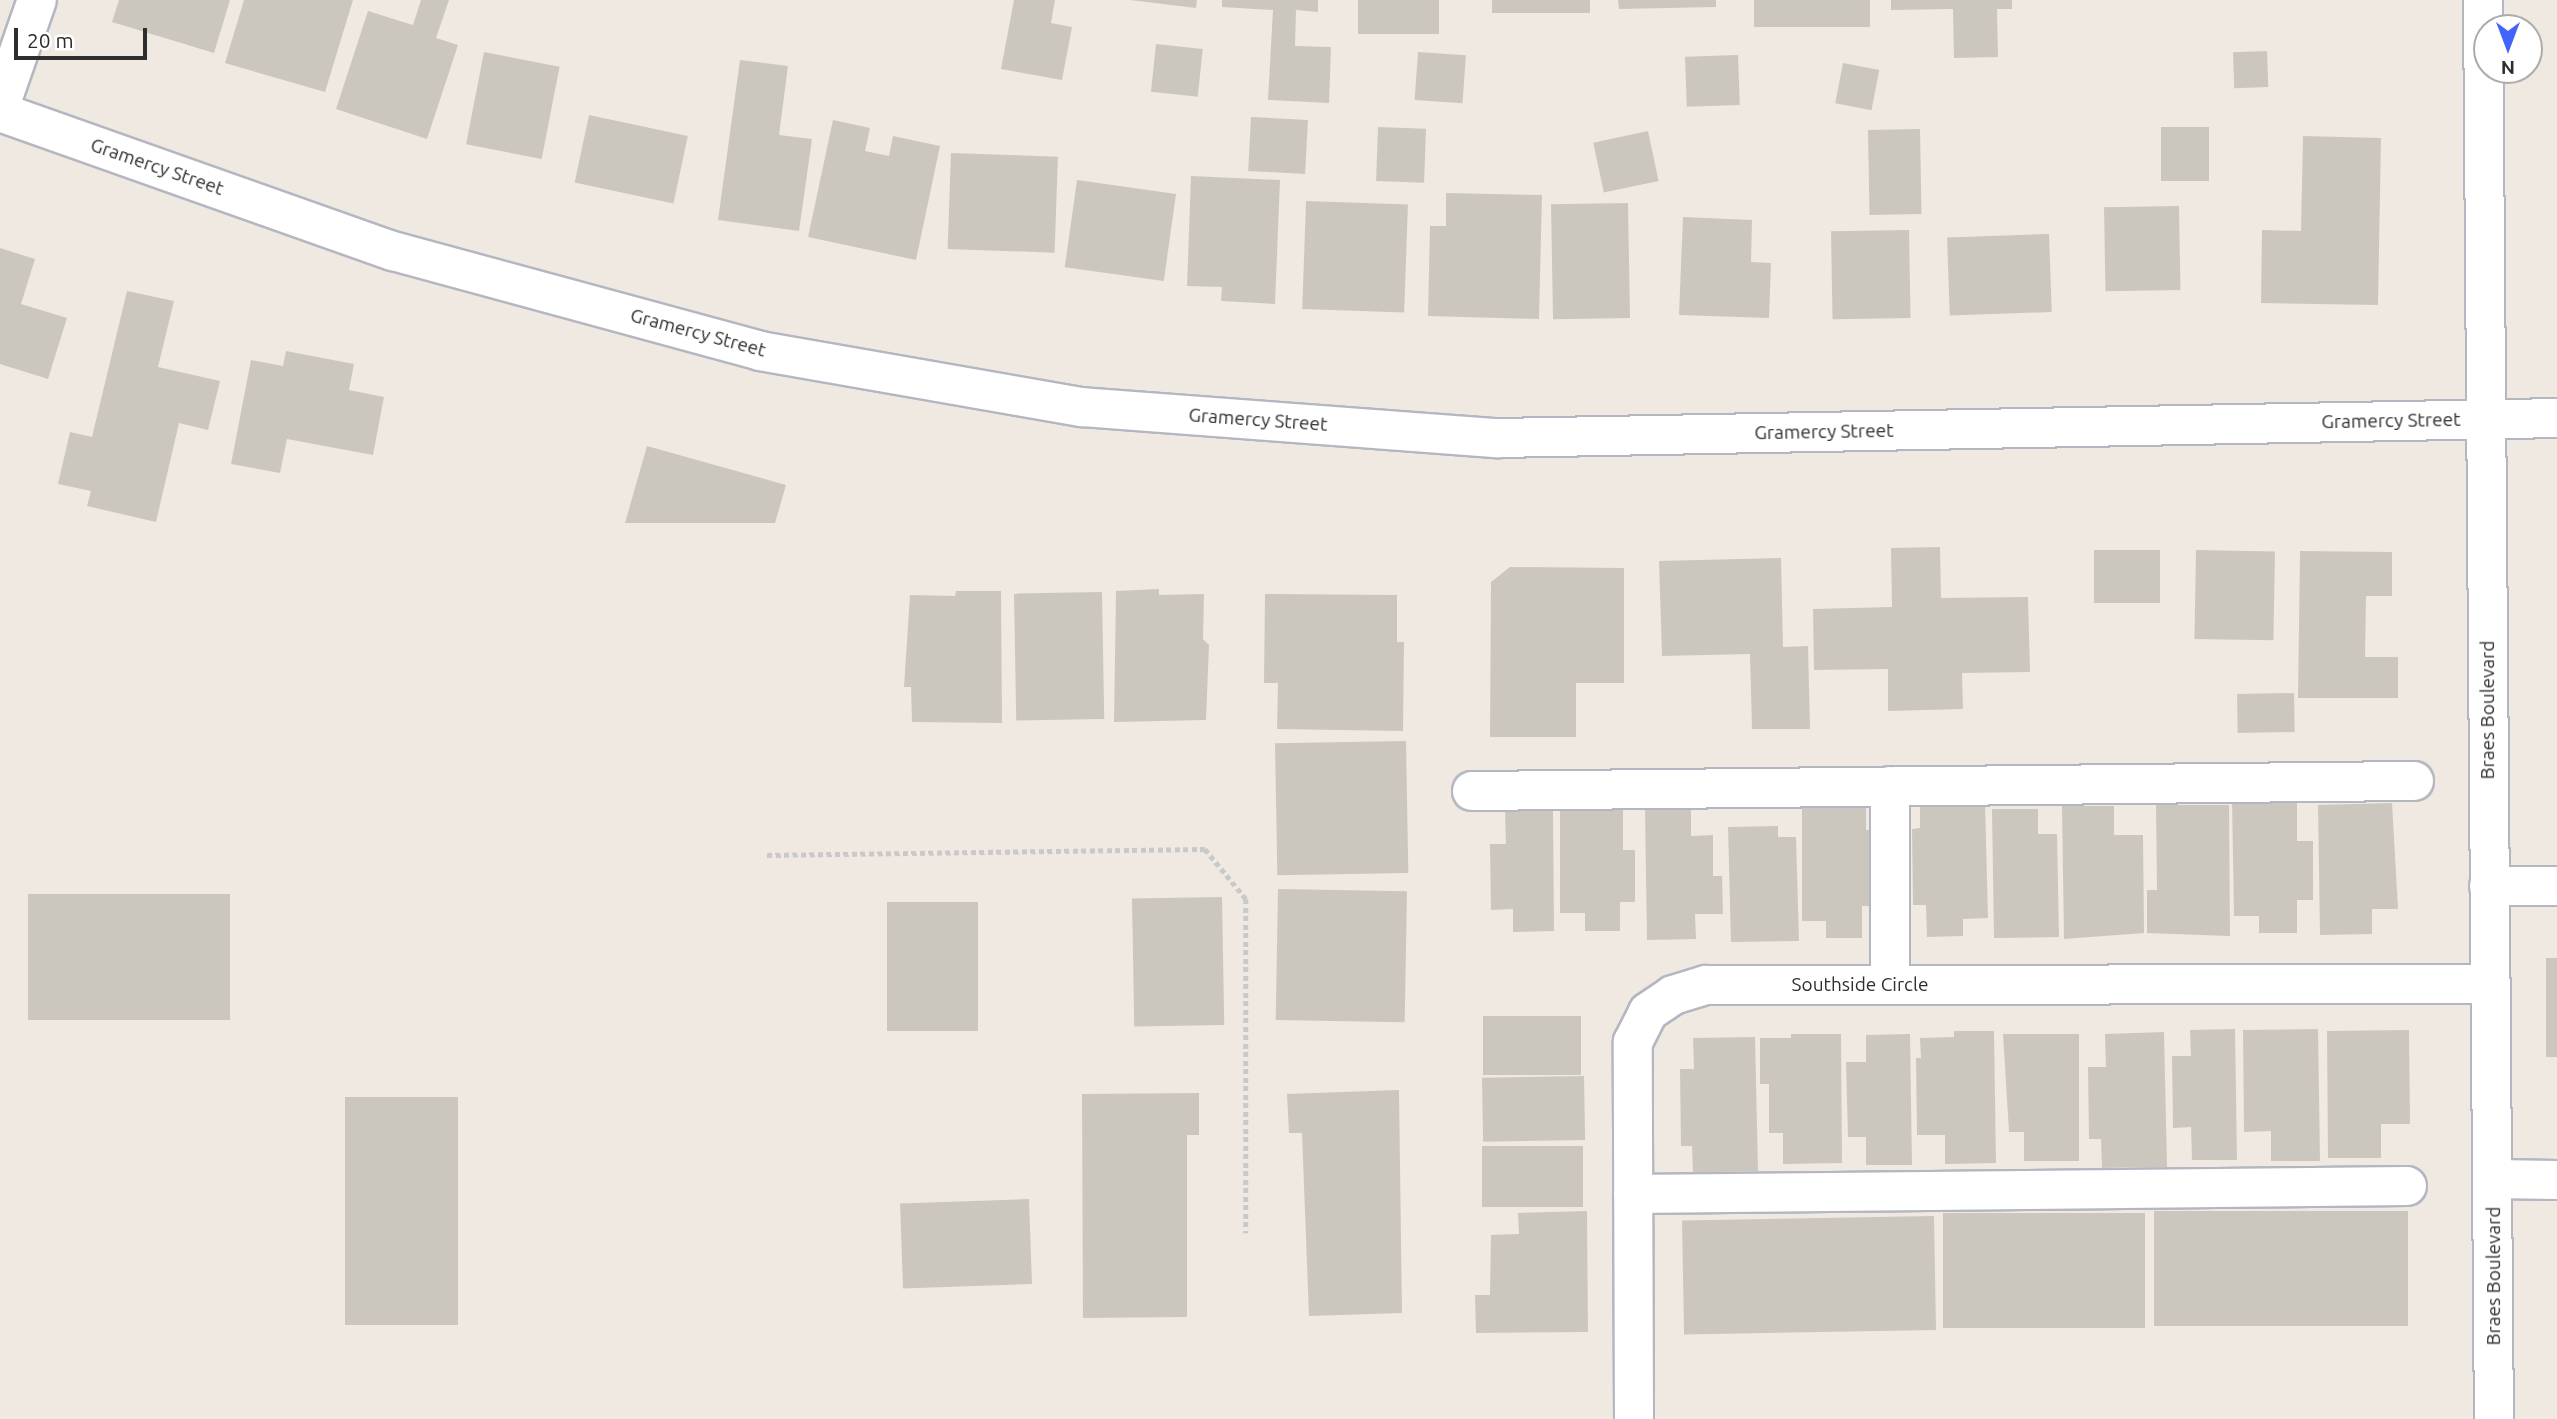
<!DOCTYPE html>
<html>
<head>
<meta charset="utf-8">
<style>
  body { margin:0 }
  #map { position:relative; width:2557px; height:1419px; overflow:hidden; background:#efe9e1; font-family:Ubuntu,sans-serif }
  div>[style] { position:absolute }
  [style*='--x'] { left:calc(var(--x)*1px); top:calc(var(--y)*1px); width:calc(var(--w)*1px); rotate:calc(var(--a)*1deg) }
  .building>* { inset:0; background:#cbc7bf; transform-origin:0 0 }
  .path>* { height:4.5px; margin-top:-2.25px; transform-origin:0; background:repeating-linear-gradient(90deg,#c9c9c9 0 5px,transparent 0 8.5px) }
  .roads { filter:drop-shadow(2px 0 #b4b7c1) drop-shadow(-2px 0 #b4b7c1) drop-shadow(0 2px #b4b7c1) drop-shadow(0 -2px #b4b7c1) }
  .minor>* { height:38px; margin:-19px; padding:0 19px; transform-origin:19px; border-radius:19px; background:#fff }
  span { translate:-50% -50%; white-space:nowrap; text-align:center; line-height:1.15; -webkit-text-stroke:5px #fff; paint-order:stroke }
  .street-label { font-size:19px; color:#2e2e2e }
  .north { position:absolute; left:2473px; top:14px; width:70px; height:70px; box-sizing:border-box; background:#fff; border:2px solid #ababab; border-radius:50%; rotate:180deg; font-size:19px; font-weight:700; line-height:28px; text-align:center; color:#2e2e2e }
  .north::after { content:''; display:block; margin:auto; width:24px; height:32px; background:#4264fb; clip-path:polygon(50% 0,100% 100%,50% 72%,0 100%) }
  .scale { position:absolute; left:14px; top:28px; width:133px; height:32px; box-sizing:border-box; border:4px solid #2e2e2e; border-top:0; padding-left:9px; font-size:21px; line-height:24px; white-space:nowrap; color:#2e2e2e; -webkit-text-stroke:5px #fff; paint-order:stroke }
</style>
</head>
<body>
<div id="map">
  <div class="building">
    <i style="clip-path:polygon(119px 0,230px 0,214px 53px,112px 22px)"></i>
    <i style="clip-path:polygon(244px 0,353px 0,325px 92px,225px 63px)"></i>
    <i style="clip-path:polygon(421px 0,449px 0,436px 38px,458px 45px,427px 139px,336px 109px,368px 11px,413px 25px)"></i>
    <i style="clip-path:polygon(1014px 0,1055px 0,1051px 23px,1072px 27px,1062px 80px,1001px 69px)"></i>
    <i style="clip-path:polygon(1130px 0,1197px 0,1196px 8px)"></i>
    <i style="clip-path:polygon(1222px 0,1318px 0,1318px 12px,1296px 10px,1295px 46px,1331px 47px,1329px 103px,1268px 100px,1273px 10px,1222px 7px)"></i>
    <i style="left:1358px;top:0;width:81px;height:34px"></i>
    <i style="left:1492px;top:0;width:98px;height:13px"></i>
    <i style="clip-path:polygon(1618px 0,1716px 0,1716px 7px,1619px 9px)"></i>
    <i style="left:1754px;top:0;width:116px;height:27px"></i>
    <i style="clip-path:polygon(1891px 0,2012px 0,2012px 9px,1997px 9px,1998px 57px,1954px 58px,1953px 9px,1891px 10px)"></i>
    <i style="left:1156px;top:44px;width:47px;height:48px;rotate:6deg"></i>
    <i style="left:2267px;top:51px;width:36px;height:34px;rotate:88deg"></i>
    <i style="left:484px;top:52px;width:77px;height:94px;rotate:11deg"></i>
    <i style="left:1418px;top:52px;width:48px;height:48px;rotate:4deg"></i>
    <i style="left:1738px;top:55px;width:50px;height:53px;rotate:88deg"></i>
    <i style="clip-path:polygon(740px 60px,788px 66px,779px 135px,812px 139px,799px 231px,718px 220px)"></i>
    <i style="left:1843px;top:63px;width:37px;height:41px;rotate:11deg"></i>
    <i style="left:589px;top:115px;width:101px;height:69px;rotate:12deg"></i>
    <i style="left:1251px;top:117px;width:57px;height:54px;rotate:3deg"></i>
    <i style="clip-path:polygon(833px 120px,870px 128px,865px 151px,889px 156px,893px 136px,940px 146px,916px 260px,808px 237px)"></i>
    <i style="left:1378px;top:127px;width:48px;height:54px;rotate:2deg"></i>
    <i style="left:2161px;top:127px;width:48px;height:54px"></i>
    <i style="left:1920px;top:129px;width:85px;height:52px;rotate:89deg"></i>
    <i style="left:1648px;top:131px;width:51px;height:56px;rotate:78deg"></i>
    <i style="clip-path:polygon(2303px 136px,2381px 138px,2378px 305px,2261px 303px,2262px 230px,2301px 231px)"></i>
    <i style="left:951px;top:153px;width:107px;height:96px;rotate:2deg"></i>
    <i style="clip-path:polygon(1191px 176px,1280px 180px,1275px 304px,1221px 301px,1222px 287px,1187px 286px)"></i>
    <i style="left:1077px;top:180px;width:100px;height:88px;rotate:8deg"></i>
    <i style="clip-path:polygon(1446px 193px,1542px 195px,1539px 319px,1428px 316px,1430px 226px,1446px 226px)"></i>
    <i style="left:1306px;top:201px;width:102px;height:108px;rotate:2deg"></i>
    <i style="left:1628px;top:203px;width:115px;height:77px;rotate:89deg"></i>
    <i style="left:2179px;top:206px;width:84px;height:75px;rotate:89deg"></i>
    <i style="clip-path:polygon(1683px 217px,1752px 220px,1751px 262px,1771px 263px,1769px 318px,1679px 315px)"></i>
    <i style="left:1909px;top:230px;width:88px;height:78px;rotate:89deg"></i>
    <i style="left:2049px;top:234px;width:78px;height:102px;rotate:88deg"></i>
    <i style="clip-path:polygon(0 248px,35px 259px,21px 304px,67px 318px,48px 379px,0 364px)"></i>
    <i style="clip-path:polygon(127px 291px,174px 301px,158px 367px,220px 381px,208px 430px,179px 423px,156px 522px,87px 506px,91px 491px,58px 484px,70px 432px,92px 437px)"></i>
    <i style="clip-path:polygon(286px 351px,354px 364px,349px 390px,384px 397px,373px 455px,287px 439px,280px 473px,231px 464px,251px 360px,283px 366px)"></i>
    <i style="clip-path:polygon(647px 446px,786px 485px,775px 523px,625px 523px)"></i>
    <i style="clip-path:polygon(1940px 547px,1941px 598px,2028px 597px,2030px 672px,1962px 673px,1963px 709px,1888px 711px,1888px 669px,1814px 670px,1813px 609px,1892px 607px,1891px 548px)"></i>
    <i style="left:2160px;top:550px;width:53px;height:66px;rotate:90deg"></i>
    <i style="left:2196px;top:550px;width:79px;height:89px;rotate:1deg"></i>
    <i style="clip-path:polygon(2300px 551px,2392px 552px,2392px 596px,2366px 596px,2365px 657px,2398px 657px,2398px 698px,2298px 698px)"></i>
    <i style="clip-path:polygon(1781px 558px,1783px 647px,1808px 646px,1810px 729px,1752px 729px,1750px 654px,1662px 656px,1659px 561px)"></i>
    <i style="clip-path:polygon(1510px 567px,1624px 568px,1624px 683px,1576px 683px,1576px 737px,1490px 737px,1491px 582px)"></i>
    <i style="clip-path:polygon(1159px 589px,1159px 595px,1204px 594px,1203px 639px,1209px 645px,1206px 720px,1114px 722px,1116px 591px)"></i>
    <i style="clip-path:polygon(956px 591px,1001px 591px,1002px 723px,912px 722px,911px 687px,904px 687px,910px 595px,955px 596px)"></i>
    <i style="left:1102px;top:592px;width:127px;height:88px;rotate:89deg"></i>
    <i style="clip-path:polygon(1265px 594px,1397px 595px,1397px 642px,1404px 642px,1403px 731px,1277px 729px,1278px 683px,1264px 683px)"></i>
    <i style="left:2294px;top:693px;width:39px;height:57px;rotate:89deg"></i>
    <i style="left:1406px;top:741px;width:132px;height:131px;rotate:89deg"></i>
    <i style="clip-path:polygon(2232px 799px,2297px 799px,2297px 841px,2313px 841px,2313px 900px,2297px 900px,2297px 933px,2259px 933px,2259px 916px,2234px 916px)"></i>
    <i style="clip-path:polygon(1985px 802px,1988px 918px,1963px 919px,1963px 936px,1927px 937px,1926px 905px,1913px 905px,1912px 829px,1920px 828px,1920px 803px)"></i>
    <i style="clip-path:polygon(2392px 803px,2398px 909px,2372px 909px,2372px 934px,2320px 935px,2318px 805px)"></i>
    <i style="clip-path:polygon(2156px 805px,2229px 805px,2230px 936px,2147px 933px,2147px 890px,2157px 890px)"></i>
    <i style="clip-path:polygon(2062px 806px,2114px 806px,2114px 835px,2143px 835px,2144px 933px,2064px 939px)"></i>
    <i style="clip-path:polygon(1802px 807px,1866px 807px,1866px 830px,1873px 830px,1873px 906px,1862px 906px,1862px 938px,1826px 938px,1826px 921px,1802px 921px)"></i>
    <i style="clip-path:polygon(1623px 808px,1623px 850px,1635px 850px,1635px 902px,1620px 902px,1620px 931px,1585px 931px,1585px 913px,1560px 913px,1560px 809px)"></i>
    <i style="clip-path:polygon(1553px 809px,1554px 931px,1513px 932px,1513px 909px,1491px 910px,1490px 844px,1506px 844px,1505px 810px)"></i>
    <i style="clip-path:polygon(1992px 809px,2038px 809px,2038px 834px,2057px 834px,2059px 937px,1994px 938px)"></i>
    <i style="clip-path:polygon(1645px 810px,1691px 810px,1691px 836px,1713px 835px,1713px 876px,1722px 876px,1723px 914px,1695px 914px,1696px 939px,1647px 940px)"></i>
    <i style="clip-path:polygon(1778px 826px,1778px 837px,1796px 837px,1799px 941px,1731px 942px,1728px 827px)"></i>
    <i style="left:1278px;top:889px;width:129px;height:131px;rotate:1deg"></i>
    <i style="left:28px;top:894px;width:202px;height:126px"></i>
    <i style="left:1222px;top:897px;width:128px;height:90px;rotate:89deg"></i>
    <i style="left:887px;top:902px;width:91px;height:129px"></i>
    <i style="left:2546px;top:958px;width:11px;height:99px"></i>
    <i style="left:1581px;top:1016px;width:59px;height:98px;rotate:90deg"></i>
    <i style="clip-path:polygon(2235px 1029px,2237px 1160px,2192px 1160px,2191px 1127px,2173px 1128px,2172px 1056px,2191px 1056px,2190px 1030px)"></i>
    <i style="clip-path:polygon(2318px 1029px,2320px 1161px,2271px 1161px,2271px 1131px,2244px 1132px,2243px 1030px)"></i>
    <i style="clip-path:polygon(2409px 1030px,2410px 1124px,2381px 1124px,2381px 1158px,2328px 1158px,2327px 1031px)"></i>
    <i style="clip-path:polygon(1954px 1031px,1994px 1031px,1996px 1163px,1945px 1164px,1945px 1135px,1917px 1135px,1916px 1058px,1921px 1058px,1920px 1038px,1954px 1037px)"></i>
    <i style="clip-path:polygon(2164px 1032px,2167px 1167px,2102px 1168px,2101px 1139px,2089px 1139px,2088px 1067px,2106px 1067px,2105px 1034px)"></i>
    <i style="clip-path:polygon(1791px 1034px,1841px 1034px,1842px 1163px,1783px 1164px,1783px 1133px,1769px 1133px,1769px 1084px,1760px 1084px,1760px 1038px,1791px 1038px)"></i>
    <i style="clip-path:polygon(1910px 1034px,1912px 1165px,1866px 1165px,1866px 1137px,1848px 1137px,1846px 1062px,1866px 1062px,1866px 1035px)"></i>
    <i style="clip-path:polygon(2003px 1034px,2079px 1034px,2079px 1161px,2024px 1161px,2024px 1132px,2009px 1132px)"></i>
    <i style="clip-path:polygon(1755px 1037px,1758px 1171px,1693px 1173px,1692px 1146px,1681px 1146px,1680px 1069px,1694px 1069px,1693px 1038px)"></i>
    <i style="left:1584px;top:1076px;width:64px;height:102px;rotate:89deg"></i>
    <i style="clip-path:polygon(1399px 1090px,1402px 1313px,1309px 1316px,1302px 1133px,1289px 1133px,1287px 1094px)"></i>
    <i style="clip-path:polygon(1199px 1093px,1199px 1135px,1187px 1135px,1187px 1317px,1083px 1318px,1082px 1094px)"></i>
    <i style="left:345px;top:1097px;width:113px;height:228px"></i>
    <i style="left:1482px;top:1146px;width:101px;height:61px"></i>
    <i style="left:1029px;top:1199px;width:85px;height:129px;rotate:88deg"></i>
    <i style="clip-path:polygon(1587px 1211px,1588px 1332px,1476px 1333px,1475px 1295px,1490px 1295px,1491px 1235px,1519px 1234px,1518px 1213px)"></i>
    <i style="left:2154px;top:1211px;width:254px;height:115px"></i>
    <i style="left:2145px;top:1213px;width:115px;height:202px;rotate:90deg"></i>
    <i style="left:1934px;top:1216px;width:114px;height:252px;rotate:89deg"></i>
  </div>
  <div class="path">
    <i style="--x:767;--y:855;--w:438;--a:-0.8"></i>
    <i style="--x:1205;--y:849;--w:65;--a:50.6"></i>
    <i style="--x:1246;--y:899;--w:334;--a:90"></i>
  </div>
  <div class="roads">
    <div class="minor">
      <i style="--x:2483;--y:0;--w:1419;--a:89.56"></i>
      <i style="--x:0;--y:106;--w:112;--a:-70.8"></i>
      <i style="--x:0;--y:112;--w:417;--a:19.5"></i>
      <i style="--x:393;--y:251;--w:380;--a:15.2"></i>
      <i style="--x:760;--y:351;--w:327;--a:9.9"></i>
      <i style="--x:1082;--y:407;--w:417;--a:4.3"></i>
      <i style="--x:1498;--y:438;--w:1059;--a:-1.08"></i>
      <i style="--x:1890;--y:786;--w:199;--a:90"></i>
      <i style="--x:1472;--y:791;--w:942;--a:-0.61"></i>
      <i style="--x:2489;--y:886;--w:68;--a:0"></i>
      <i style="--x:2494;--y:1179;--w:63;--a:0.9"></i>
      <i style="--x:1633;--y:1194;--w:774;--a:-0.59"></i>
      <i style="--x:1634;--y:1419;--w:377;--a:-90.2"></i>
      <i style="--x:1633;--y:1042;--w:34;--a:-63"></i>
      <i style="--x:1648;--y:1012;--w:30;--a:-34"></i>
      <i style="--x:1673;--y:995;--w:34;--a:-17"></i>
      <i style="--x:1706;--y:985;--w:784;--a:-0.07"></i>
    </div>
  </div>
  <div class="street-label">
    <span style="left:157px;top:167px;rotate:19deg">Gramercy Street</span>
    <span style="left:698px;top:333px;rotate:15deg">Gramercy Street</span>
    <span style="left:1258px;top:420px;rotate:4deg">Gramercy Street</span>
    <span style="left:2391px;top:421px;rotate:-1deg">Gramercy Street</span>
    <span style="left:1824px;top:432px;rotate:-1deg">Gramercy Street</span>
    <span style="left:2488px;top:710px;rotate:-90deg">Braes Boulevard</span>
    <span style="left:1860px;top:985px">Southside Circle</span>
    <span style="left:2494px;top:1276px;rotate:-90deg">Braes Boulevard</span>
  </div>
  <div class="north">N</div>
  <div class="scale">20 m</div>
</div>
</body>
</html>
